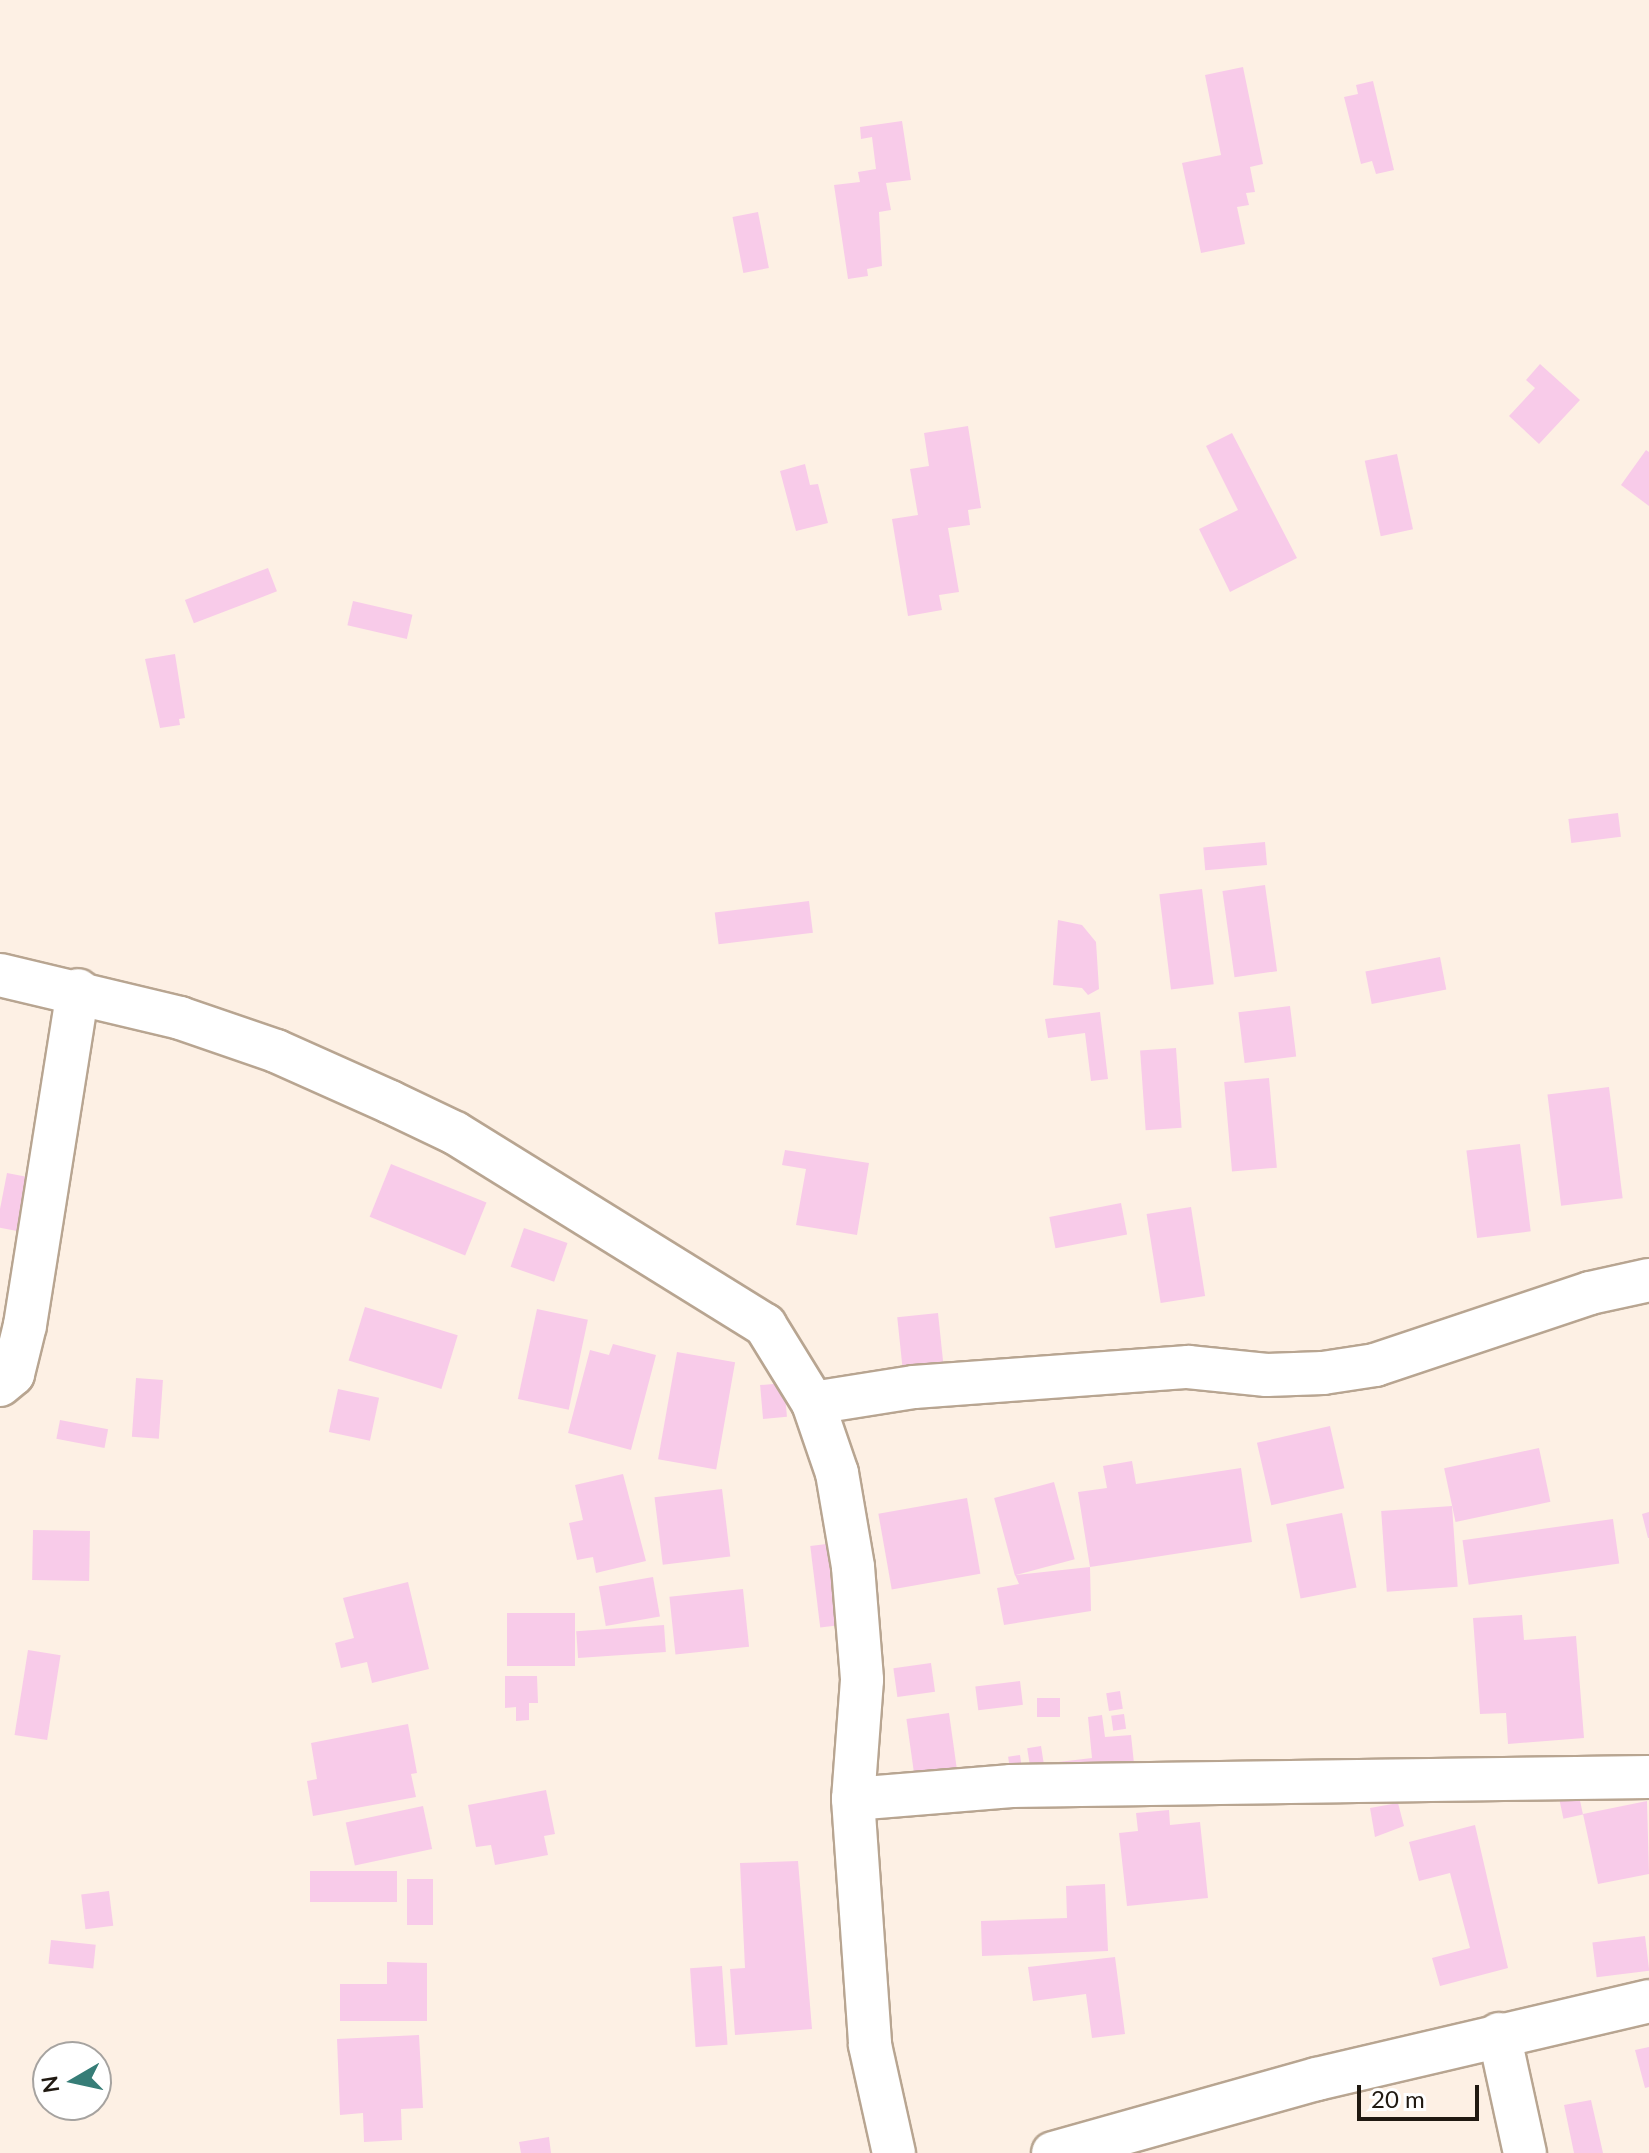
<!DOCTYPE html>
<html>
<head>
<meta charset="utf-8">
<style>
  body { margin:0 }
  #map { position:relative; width:1649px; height:2153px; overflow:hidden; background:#fdf0e4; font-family:Lato,sans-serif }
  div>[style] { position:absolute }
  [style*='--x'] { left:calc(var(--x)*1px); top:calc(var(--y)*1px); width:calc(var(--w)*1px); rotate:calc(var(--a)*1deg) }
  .building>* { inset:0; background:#f8cbe9; transform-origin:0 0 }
  .roads { filter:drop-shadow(2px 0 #b8a591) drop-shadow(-2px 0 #b8a591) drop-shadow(0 2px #b8a591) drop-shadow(0 -2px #b8a591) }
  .street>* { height:42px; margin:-21px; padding:0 21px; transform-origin:21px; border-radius:21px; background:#fff }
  span { translate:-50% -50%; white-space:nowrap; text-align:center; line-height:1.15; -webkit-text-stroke:6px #fff; paint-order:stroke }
  .north { position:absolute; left:32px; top:2041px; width:80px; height:80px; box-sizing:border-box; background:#fff; border:2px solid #a6a3a0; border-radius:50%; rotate:261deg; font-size:22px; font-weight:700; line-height:32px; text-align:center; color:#201911 }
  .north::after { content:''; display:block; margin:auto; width:28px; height:36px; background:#367d77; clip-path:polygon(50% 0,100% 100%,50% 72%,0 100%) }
  .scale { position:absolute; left:1357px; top:2085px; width:122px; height:36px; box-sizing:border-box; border:4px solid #201911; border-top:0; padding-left:10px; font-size:24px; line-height:28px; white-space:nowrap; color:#201911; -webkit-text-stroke:6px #fff; paint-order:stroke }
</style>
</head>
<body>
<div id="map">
  <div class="building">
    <i style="clip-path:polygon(1243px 67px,1263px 164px,1250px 167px,1255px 192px,1246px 193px,1249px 205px,1237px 207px,1245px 244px,1201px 253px,1182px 163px,1221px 155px,1205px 75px)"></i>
    <i style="clip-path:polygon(1373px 81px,1394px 170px,1376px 174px,1372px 161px,1361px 164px,1344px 97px,1358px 94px,1356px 85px)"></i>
    <i style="clip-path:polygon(902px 121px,911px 180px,886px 183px,891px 210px,879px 212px,882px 266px,867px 269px,868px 276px,848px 279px,834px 185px,860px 182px,858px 172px,876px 169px,872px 137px,861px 139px,860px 127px)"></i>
    <i style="left:758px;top:212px;width:57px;height:26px;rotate:79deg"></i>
    <i style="clip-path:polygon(1540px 364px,1580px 400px,1539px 444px,1509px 416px,1535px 388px,1526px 380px)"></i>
    <i style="clip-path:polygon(968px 426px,981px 508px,968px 510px,970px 525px,948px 528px,959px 592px,939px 595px,942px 610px,908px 616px,892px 519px,918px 515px,910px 469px,929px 466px,924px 433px)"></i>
    <i style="clip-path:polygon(1232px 433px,1297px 558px,1230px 592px,1199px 529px,1238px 510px,1206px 446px)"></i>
    <i style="clip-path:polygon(1646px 450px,1649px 452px,1649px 506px,1621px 485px)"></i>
    <i style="left:1397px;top:454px;width:77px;height:33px;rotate:78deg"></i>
    <i style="clip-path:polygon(805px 464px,810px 485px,818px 484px,828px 523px,796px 531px,780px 471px)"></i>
    <i style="left:268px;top:568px;width:25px;height:89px;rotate:69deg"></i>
    <i style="left:353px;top:601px;width:61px;height:25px;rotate:13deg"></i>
    <i style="clip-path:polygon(175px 654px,185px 718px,179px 719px,180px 725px,160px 728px,145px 659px)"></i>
    <i style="left:1618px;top:813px;width:24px;height:50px;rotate:83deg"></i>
    <i style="left:1265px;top:842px;width:23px;height:62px;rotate:85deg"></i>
    <i style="left:1265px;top:885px;width:87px;height:43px;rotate:82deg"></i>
    <i style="left:1202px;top:889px;width:96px;height:43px;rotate:83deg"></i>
    <i style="left:809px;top:901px;width:32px;height:95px;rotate:83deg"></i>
    <i style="clip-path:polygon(1058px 920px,1082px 925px,1096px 942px,1099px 989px,1088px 995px,1082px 988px,1053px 985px)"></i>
    <i style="left:1440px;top:957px;width:33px;height:76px;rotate:79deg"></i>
    <i style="left:1290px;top:1006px;width:51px;height:52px;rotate:83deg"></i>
    <i style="clip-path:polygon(1100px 1012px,1108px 1079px,1091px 1081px,1085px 1033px,1048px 1038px,1045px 1019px)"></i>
    <i style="left:1176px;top:1048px;width:80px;height:36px;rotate:86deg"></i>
    <i style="left:1269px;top:1078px;width:90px;height:45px;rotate:85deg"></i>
    <i style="left:1609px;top:1087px;width:112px;height:62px;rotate:83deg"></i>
    <i style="left:1520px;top:1144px;width:88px;height:54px;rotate:83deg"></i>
    <i style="clip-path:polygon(785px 1150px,869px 1163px,857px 1235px,796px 1225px,806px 1169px,782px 1165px)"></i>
    <i style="left:391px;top:1164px;width:103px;height:57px;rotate:22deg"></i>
    <i style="left:7px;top:1173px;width:38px;height:55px;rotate:11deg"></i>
    <i style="left:1121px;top:1203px;width:32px;height:73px;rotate:79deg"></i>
    <i style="left:1191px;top:1207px;width:90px;height:45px;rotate:81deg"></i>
    <i style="left:524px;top:1228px;width:46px;height:41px;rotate:19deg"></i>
    <i style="left:365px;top:1307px;width:97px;height:56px;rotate:17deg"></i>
    <i style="left:537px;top:1309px;width:52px;height:92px;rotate:12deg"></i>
    <i style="left:938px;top:1313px;width:51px;height:41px;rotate:84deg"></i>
    <i style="clip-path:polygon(613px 1344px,656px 1355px,631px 1450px,568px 1433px,590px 1350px,609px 1355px)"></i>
    <i style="left:677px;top:1352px;width:59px;height:109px;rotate:10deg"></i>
    <i style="left:136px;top:1378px;width:27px;height:59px;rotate:4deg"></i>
    <i style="left:784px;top:1383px;width:34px;height:24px;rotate:85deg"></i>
    <i style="left:338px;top:1389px;width:42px;height:44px;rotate:12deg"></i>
    <i style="left:60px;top:1420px;width:49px;height:19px;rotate:11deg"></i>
    <i style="left:1330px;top:1426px;width:64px;height:75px;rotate:77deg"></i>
    <i style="left:1539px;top:1448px;width:55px;height:97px;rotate:78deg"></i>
    <i style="clip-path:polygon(1132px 1461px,1136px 1484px,1241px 1468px,1252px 1542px,1090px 1567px,1091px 1611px,1004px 1625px,997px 1588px,1019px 1584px,1015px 1575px,1090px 1567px,1078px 1492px,1107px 1488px,1103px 1466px)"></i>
    <i style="clip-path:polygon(623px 1474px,646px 1561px,596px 1573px,593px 1557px,577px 1560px,569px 1523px,583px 1520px,575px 1485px)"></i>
    <i style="left:1054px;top:1482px;width:80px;height:62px;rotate:75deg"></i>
    <i style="left:722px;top:1489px;width:68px;height:68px;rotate:83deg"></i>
    <i style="left:967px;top:1498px;width:77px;height:90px;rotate:80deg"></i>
    <i style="left:1452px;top:1506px;width:81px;height:71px;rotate:86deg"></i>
    <i style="clip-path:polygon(1649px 1512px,1649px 1538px,1648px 1538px,1642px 1514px)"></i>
    <i style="left:1342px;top:1513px;width:76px;height:57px;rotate:79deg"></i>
    <i style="left:1613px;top:1519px;width:45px;height:152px;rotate:82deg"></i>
    <i style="left:33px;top:1530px;width:57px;height:50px;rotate:1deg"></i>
    <i style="left:843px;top:1542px;width:82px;height:33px;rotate:83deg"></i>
    <i style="left:653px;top:1577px;width:40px;height:55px;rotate:80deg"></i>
    <i style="clip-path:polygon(408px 1582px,429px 1669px,372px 1683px,367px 1662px,341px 1668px,335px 1643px,354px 1638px,343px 1598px)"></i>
    <i style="left:743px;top:1589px;width:58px;height:74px;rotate:84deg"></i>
    <i style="left:507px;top:1613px;width:68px;height:53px"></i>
    <i style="clip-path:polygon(1522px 1615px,1524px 1640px,1576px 1636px,1584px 1738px,1508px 1744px,1506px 1713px,1480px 1714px,1473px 1618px)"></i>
    <i style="left:664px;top:1625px;width:27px;height:88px;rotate:86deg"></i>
    <i style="left:28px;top:1650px;width:33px;height:86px;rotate:9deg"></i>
    <i style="left:931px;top:1663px;width:29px;height:38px;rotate:82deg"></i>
    <i style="clip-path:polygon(505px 1676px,537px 1676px,538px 1703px,529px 1703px,529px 1720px,516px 1721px,516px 1707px,505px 1708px)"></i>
    <i style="left:1020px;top:1681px;width:24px;height:45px;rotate:83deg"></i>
    <i style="left:1120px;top:1691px;width:18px;height:14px;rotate:81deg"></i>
    <i style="left:1037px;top:1698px;width:23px;height:19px"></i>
    <i style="left:949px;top:1713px;width:64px;height:43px;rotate:82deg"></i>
    <i style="left:1124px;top:1714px;width:15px;height:13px;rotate:82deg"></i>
    <i style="clip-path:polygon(1102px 1715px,1105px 1737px,1131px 1735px,1135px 1773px,1053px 1782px,1050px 1763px,1092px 1758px,1088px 1717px)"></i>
    <i style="clip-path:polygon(408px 1724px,417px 1773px,411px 1774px,416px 1797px,313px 1816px,307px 1781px,317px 1779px,311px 1743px)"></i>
    <i style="left:1041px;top:1746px;width:19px;height:14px;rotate:81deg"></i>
    <i style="left:1020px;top:1755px;width:21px;height:12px;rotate:82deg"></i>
    <i style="clip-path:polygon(546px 1790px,555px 1834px,544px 1836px,548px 1855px,495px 1865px,491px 1845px,476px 1847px,468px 1805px)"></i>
    <i style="left:1578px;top:1791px;width:24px;height:20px;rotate:78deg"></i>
    <i style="clip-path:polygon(1647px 1801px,1649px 1874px,1598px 1884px,1583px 1814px)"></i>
    <i style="clip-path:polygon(1398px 1803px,1404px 1826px,1375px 1837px,1370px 1808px)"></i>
    <i style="left:423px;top:1806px;width:44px;height:79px;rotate:78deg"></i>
    <i style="clip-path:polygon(1169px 1810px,1170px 1825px,1200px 1822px,1208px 1898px,1127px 1906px,1119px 1833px,1138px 1831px,1136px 1813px)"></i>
    <i style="clip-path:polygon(1475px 1825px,1508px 1968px,1440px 1986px,1432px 1958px,1470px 1948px,1450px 1873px,1419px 1881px,1409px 1842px)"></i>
    <i style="clip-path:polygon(798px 1861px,812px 2029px,735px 2035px,730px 1969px,745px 1968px,740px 1863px)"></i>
    <i style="left:397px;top:1871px;width:31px;height:87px;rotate:90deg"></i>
    <i style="left:407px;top:1879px;width:26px;height:46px"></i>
    <i style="clip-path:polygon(1105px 1884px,1108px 1951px,982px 1956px,981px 1921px,1067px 1918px,1066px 1886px)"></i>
    <i style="left:109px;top:1891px;width:35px;height:28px;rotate:83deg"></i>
    <i style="left:1645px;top:1936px;width:35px;height:53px;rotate:83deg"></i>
    <i style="left:51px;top:1940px;width:45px;height:24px;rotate:6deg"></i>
    <i style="clip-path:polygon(1115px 1957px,1125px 2034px,1092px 2038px,1086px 1994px,1033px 2001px,1028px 1967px)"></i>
    <i style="clip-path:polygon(387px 1962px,427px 1963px,427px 2021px,340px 2021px,340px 1984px,387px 1984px)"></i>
    <i style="left:722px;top:1966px;width:79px;height:32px;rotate:86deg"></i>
    <i style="clip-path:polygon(419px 2035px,423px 2108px,401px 2109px,402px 2140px,364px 2142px,363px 2113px,340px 2115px,337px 2039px)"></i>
    <i style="clip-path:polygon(1649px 2047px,1649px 2087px,1645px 2088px,1635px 2050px)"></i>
    <i style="clip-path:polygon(1591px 2100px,1603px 2153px,1574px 2153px,1564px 2105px)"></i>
    <i style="clip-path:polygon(549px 2137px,551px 2153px,521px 2153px,519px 2142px)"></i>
  </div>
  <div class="roads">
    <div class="street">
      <i style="--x:0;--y:975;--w:185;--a:13.4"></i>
      <i style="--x:180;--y:1018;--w:102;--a:19"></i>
      <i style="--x:276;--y:1051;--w:125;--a:24.1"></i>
      <i style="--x:390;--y:1102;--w:72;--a:25.5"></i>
      <i style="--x:455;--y:1133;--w:365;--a:31.8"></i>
      <i style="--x:765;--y:1325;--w:92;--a:58.4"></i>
      <i style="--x:813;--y:1403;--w:74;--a:71.1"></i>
      <i style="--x:837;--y:1473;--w:95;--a:80.3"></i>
      <i style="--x:853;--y:1567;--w:113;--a:85.4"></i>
      <i style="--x:862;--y:1680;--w:119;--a:94.3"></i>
      <i style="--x:853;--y:1799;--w:247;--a:86"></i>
      <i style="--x:870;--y:2045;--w:111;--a:77.5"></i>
      <i style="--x:0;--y:1385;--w:17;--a:-40"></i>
      <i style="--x:13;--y:1374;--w:50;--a:-76.2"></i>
      <i style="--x:25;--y:1325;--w:339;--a:-81"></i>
      <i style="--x:813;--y:1403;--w:102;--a:-9"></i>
      <i style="--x:914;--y:1387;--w:275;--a:-4.2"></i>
      <i style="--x:1188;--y:1367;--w:79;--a:5.8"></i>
      <i style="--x:1267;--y:1375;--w:56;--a:-2"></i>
      <i style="--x:1323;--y:1373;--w:53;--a:-8.7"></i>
      <i style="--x:1375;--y:1365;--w:227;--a:-18.5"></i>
      <i style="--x:1590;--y:1293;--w:60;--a:-12.4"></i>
      <i style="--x:853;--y:1799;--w:159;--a:-4.7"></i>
      <i style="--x:1011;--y:1786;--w:638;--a:-0.81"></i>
      <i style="--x:1499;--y:2034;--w:122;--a:77.7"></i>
      <i style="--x:1053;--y:2153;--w:274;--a:-15.7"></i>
      <i style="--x:1317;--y:2079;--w:341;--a:-13.2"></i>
    </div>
  </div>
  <div class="north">N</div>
  <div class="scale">20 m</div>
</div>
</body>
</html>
